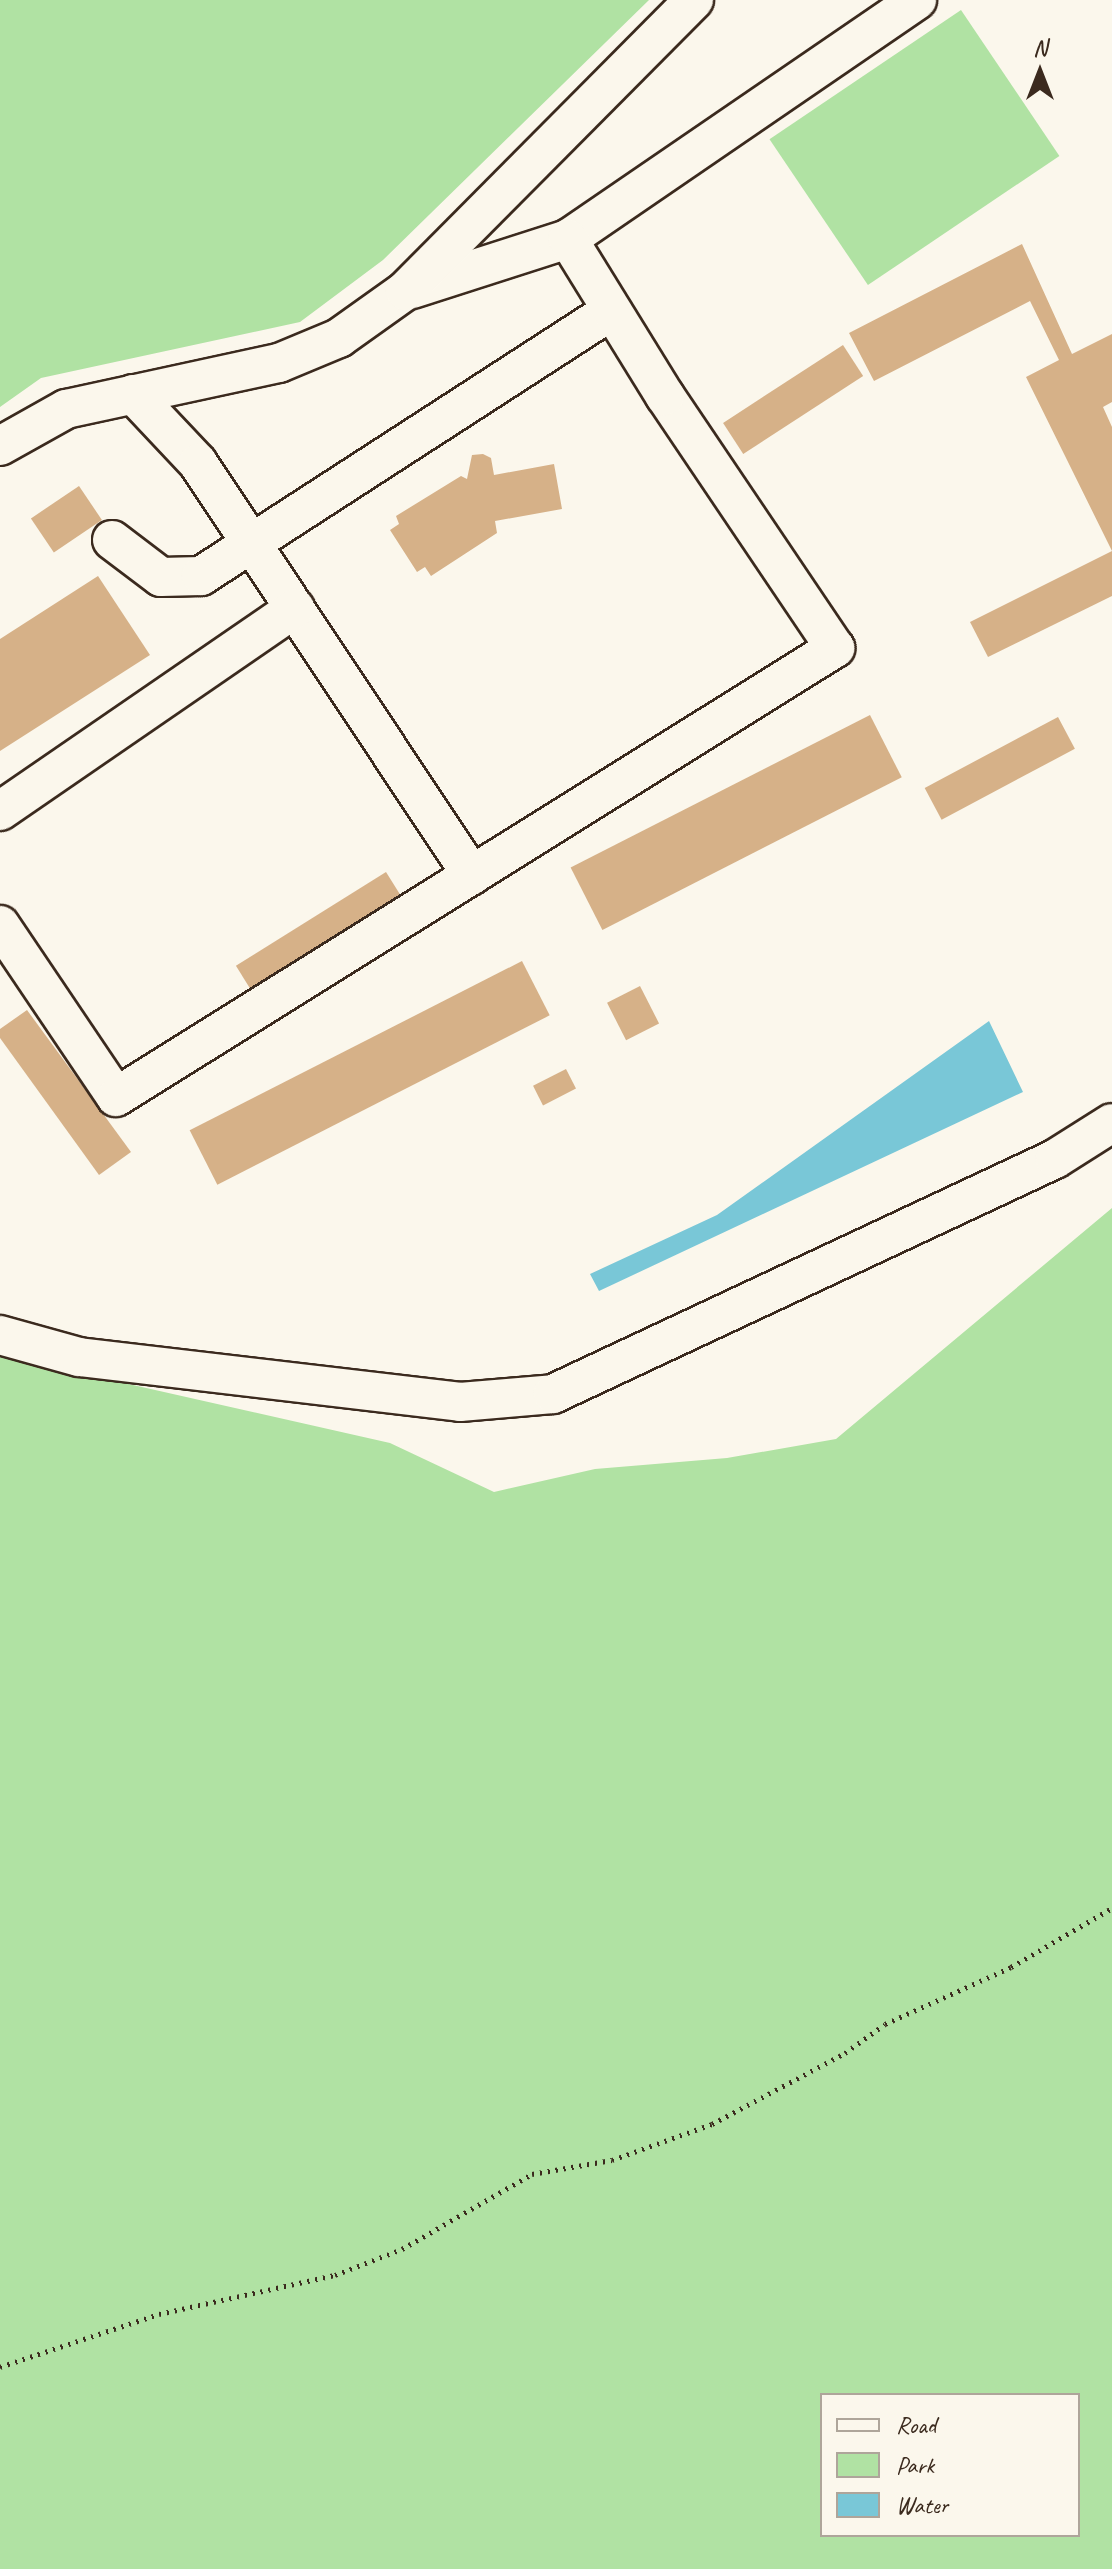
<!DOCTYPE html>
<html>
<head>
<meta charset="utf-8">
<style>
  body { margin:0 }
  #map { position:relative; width:1112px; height:2569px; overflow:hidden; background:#fbf7ec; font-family:Caveat,sans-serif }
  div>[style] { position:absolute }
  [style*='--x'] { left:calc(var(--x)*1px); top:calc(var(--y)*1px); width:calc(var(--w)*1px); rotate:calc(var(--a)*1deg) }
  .green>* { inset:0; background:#b0e2a3; transform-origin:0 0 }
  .water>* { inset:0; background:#79c7d7 }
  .building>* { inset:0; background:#d6b188; transform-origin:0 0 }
  .path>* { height:5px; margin-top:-2.5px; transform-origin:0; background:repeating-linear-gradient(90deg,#3b2a1e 0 2px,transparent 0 8px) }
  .roads { filter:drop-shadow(2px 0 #3b2a1e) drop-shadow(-2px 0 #3b2a1e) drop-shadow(0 2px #3b2a1e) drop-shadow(0 -2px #3b2a1e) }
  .minor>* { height:38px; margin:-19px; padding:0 19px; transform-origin:19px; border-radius:19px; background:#fbf7ec }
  span { translate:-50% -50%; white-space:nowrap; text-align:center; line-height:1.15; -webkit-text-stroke:7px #fbf7ec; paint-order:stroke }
  .legend { position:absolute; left:820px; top:2393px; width:260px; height:144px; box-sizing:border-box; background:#fbf7ec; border:2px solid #aea59a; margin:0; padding:10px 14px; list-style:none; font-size:24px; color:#3b2a1e }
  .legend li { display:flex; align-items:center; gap:16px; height:40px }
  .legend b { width:40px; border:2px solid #aea59a }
  .north { position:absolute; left:1000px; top:32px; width:80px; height:80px; -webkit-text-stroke:6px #fbf7ec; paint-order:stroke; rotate:0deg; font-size:22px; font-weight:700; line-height:32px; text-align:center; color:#3b2a1e }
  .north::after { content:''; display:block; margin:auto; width:28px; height:36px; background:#3b2a1e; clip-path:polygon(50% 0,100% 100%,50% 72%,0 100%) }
</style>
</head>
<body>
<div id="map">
  <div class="green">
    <i style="clip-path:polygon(0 0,649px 0,383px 260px,300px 322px,41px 378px,0 407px)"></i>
    <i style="left:961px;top:10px;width:176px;height:231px;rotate:56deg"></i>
    <i style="clip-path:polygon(evenodd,1112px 1208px,1112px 2569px,0 2569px,0 1355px,390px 1443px,494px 1492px,595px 1469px,727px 1458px,836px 1439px,1112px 1208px,822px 2395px,1078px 2395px,1078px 2535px,822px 2535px,822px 2395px)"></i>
  </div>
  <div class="water">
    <i style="clip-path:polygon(989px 1021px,1023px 1092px,599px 1291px,590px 1274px,717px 1215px)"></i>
  </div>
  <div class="building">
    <i style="clip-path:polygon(1022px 244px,1072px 354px,1112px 334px,1112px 402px,1103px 407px,1112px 427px,1112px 551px,1026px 377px,1059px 360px,1030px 301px,874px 381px,849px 333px)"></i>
    <i style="left:843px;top:345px;width:37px;height:143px;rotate:57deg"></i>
    <i style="clip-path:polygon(483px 454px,491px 458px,494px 475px,554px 464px,562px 509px,495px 521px,497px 533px,431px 576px,425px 567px,417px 572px,390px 530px,399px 524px,396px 516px,461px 476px,467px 479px,472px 455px)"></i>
    <i style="left:79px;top:486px;width:41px;height:58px;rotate:56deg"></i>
    <i style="clip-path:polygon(1112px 551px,1112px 596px,988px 657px,970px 622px)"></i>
    <i style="clip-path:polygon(98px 576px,150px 655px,0 751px,0 639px)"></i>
    <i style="left:870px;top:715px;width:70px;height:336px;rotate:63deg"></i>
    <i style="left:1058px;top:717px;width:36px;height:151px;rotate:62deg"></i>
    <i style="left:386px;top:872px;width:38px;height:177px;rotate:58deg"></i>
    <i style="left:522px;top:961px;width:61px;height:373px;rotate:63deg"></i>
    <i style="left:640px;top:986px;width:42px;height:37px;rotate:63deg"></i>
    <i style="clip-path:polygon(27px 1010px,131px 1152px,99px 1175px,0 1038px,0 1029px)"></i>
    <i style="left:566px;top:1069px;width:22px;height:37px;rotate:63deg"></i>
  </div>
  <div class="path">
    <i style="--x:0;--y:2367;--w:168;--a:-18.4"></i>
    <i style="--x:159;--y:2314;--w:180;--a:-12.5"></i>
    <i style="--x:335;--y:2275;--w:72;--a:-21.2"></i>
    <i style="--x:402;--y:2249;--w:150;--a:-30"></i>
    <i style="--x:532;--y:2174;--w:81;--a:-9.9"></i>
    <i style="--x:612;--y:2160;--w:106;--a:-19.8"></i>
    <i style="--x:712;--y:2124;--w:151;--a:-28.1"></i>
    <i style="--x:845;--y:2053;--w:49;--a:-35.9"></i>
    <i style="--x:885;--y:2024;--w:138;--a:-24.3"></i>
    <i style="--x:1011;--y:1967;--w:117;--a:-30.3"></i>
  </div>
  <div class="roads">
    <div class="minor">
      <i style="--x:412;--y:289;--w:164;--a:-17.8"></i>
      <i style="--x:568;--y:239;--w:423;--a:-34.4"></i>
      <i style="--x:133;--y:394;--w:95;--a:46.7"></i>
      <i style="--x:198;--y:463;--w:495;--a:56.4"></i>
      <i style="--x:0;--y:446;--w:76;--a:-29.3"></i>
      <i style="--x:66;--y:409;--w:218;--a:-12.2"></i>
      <i style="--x:279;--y:363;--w:65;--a:-22.6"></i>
      <i style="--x:339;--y:338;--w:81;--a:-35.5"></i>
      <i style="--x:405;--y:291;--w:410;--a:-45.2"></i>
      <i style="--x:112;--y:540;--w:61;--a:37.1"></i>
      <i style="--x:161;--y:577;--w:40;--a:-1.4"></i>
      <i style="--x:201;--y:576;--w:487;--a:-32.9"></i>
      <i style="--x:0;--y:811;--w:358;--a:-34.5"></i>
      <i style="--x:0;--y:925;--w:207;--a:56"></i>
      <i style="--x:116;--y:1097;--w:848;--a:-31.98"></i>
      <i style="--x:835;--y:648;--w:304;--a:-124"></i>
      <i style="--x:665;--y:396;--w:185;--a:-121.7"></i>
      <i style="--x:0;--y:1335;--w:82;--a:15.6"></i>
      <i style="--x:79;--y:1357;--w:384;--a:6.7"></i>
      <i style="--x:460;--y:1402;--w:93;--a:-4.9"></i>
      <i style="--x:553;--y:1394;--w:554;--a:-25.09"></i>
      <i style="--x:1055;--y:1159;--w:67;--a:-32.3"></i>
    </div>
  </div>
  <ul class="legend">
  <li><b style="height:10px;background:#fbf7ec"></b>Road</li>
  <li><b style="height:22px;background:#b0e2a3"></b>Park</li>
  <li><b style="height:22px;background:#79c7d7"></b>Water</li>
  </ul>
  <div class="north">N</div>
</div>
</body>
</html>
